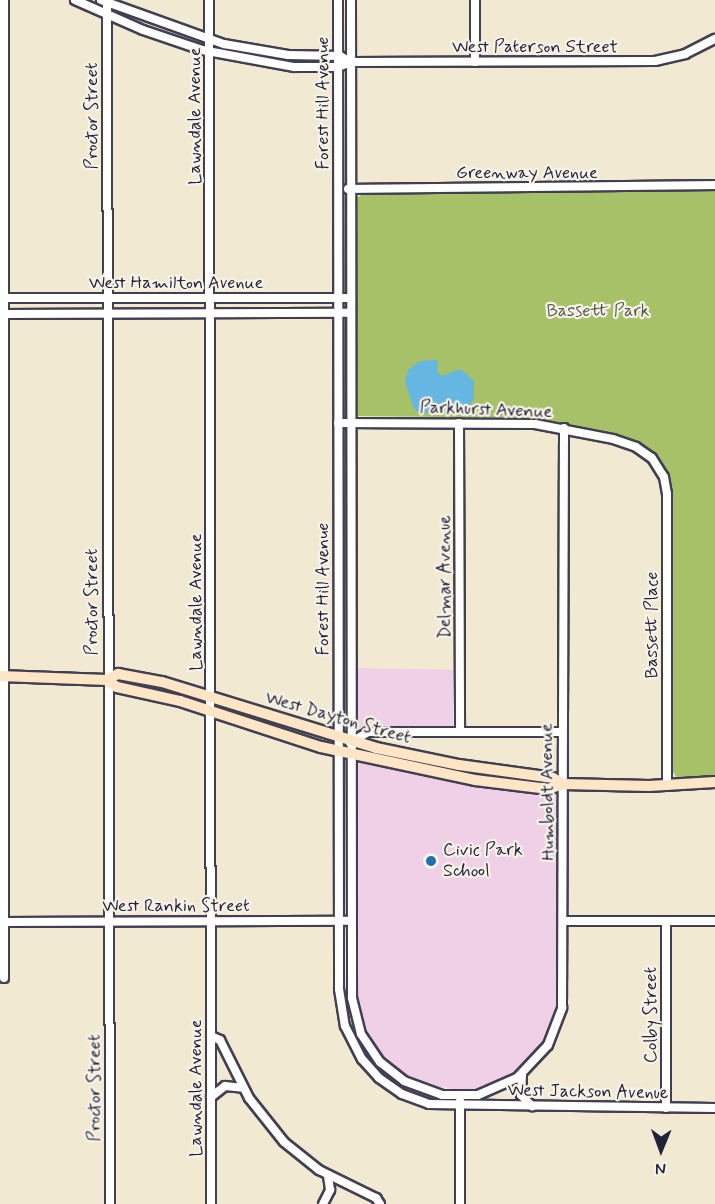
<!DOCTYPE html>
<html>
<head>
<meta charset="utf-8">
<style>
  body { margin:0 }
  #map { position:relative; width:715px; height:1204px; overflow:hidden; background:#f2e9d3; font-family:Mynerve,sans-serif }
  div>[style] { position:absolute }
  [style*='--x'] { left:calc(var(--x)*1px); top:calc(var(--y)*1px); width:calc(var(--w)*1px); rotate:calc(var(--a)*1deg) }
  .built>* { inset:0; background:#efd0e6; transform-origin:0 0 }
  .green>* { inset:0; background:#a6c168 }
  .water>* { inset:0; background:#65b7e1 }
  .roads { filter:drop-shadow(2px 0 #414052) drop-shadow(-2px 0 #414052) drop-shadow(0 2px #414052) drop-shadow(0 -2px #414052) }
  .street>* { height:8px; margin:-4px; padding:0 4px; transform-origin:4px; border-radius:4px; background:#fff }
  .secondary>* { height:10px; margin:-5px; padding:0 5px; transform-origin:5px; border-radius:5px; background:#fde5c5 }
  .dots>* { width:16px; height:16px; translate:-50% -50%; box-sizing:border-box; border:3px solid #f7f3e8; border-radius:50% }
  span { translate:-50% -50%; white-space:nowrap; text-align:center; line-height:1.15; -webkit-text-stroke:4.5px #f7f3e8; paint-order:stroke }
  .street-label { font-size:18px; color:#22223b }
  .park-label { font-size:18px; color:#505a4b }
  .poi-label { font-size:18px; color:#22223b }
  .left { translate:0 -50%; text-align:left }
  .north { position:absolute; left:631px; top:1120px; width:60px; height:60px; -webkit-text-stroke:4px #f7f3e8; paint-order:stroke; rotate:181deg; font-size:16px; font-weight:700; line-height:24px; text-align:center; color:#22223b }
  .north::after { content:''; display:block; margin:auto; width:21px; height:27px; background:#22223b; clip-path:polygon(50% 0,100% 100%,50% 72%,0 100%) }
</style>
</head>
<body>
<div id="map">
  <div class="built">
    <i style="left:355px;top:668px;width:99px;height:60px;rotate:1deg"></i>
    <i style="clip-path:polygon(363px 762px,558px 798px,556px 1014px,542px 1046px,522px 1068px,486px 1088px,461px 1091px,411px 1080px,387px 1063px,366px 1034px,356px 996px,356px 765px)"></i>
  </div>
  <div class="green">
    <i style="clip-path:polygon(715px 191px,715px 777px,678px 779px,673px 772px,672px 757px,673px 493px,665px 467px,651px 450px,633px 440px,569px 424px,521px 418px,358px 416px,356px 198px,363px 194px)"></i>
  </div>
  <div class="water">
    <i style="clip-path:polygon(438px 360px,437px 371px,442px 376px,460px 369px,474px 381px,474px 398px,468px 410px,420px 413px,414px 409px,405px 382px,408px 370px,420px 361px)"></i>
  </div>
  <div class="roads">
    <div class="street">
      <i style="--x:75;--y:0;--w:74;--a:23.8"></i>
      <i style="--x:143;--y:30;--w:62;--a:18.7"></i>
      <i style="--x:202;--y:50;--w:94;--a:10.5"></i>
      <i style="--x:294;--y:67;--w:44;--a:0"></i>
      <i style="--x:338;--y:67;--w:14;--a:-21"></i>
      <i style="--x:351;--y:62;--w:304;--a:-0.2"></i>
      <i style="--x:655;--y:61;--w:31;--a:-13"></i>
      <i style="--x:685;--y:54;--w:34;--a:-27"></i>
      <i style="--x:101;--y:0;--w:131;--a:19.7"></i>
      <i style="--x:224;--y:44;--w:65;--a:9.8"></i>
      <i style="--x:288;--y:55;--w:52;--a:1.1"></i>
      <i style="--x:340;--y:56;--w:13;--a:29"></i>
      <i style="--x:107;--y:0;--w:1204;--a:89.86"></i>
      <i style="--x:209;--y:0;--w:1204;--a:89.9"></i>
      <i style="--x:338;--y:0;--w:989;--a:89.94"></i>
      <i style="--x:339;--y:989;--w:37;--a:81"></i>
      <i style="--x:345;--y:1026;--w:37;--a:63"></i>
      <i style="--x:362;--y:1059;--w:25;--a:48"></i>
      <i style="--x:379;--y:1078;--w:28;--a:35"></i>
      <i style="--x:402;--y:1094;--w:29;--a:20"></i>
      <i style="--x:429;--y:1104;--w:286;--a:0.8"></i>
      <i style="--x:351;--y:0;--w:998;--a:89.94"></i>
      <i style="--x:352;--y:998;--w:37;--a:76"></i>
      <i style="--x:361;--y:1034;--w:34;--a:56"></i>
      <i style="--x:380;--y:1062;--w:31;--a:38"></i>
      <i style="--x:404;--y:1081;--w:40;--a:20.2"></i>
      <i style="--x:442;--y:1095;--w:36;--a:0"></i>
      <i style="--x:478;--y:1095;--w:43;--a:-23.6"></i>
      <i style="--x:517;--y:1078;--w:45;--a:-46.8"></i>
      <i style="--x:548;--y:1045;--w:40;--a:-69"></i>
      <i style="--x:562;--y:1008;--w:580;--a:-89.8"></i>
      <i style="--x:475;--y:0;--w:62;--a:90"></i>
      <i style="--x:348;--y:189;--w:367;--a:-0.6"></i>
      <i style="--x:0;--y:298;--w:351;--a:0"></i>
      <i style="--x:1;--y:314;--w:350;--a:-0.2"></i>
      <i style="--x:338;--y:423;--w:197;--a:0.3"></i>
      <i style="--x:535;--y:424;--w:79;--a:10.9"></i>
      <i style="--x:613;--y:439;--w:24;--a:19"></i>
      <i style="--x:636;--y:447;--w:19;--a:35"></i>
      <i style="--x:652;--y:458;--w:22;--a:58"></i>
      <i style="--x:664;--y:477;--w:17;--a:80"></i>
      <i style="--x:667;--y:494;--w:292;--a:90"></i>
      <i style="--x:459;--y:423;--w:309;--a:89.8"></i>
      <i style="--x:350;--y:743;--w:21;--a:-31"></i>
      <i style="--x:368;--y:732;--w:194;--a:0"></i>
      <i style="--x:563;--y:921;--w:152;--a:0"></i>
      <i style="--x:666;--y:921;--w:187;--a:90"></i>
      <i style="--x:1;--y:922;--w:350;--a:-0.2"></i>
      <i style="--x:4;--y:978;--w:978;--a:-90"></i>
      <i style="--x:211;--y:1036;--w:10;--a:24"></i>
      <i style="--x:220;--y:1040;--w:65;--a:63.4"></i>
      <i style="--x:249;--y:1098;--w:56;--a:51.5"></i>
      <i style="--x:284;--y:1142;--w:45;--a:38.7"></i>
      <i style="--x:319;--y:1170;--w:64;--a:26.2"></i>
      <i style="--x:376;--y:1198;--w:7;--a:56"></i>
      <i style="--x:522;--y:1075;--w:20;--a:93"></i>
      <i style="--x:521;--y:1095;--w:16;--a:45"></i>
      <i style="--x:211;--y:1097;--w:18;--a:-38"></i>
      <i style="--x:225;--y:1086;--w:18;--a:6"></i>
      <i style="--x:460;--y:1101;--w:103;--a:90"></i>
      <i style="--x:323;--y:1204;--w:16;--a:-63"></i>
      <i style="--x:330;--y:1190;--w:15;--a:-98"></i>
    </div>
    <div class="secondary">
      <i style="--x:0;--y:676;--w:107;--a:2.1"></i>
      <i style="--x:107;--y:680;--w:12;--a:35"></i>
      <i style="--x:117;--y:687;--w:65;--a:12.5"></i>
      <i style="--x:180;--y:701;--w:148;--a:18.1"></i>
      <i style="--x:321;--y:747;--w:157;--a:12.1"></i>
      <i style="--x:475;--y:780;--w:74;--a:7"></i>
      <i style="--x:548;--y:789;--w:16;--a:-18"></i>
      <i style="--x:563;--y:784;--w:86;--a:1.3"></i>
      <i style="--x:649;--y:786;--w:66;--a:-3.5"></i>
      <i style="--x:107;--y:680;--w:13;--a:-29"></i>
      <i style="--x:118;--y:674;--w:45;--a:10.3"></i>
      <i style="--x:162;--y:682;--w:224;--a:17.1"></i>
      <i style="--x:376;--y:748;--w:85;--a:11.6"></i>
      <i style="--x:459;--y:765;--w:95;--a:7.9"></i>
      <i style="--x:553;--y:778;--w:12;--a:31"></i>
    </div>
  </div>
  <div class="dots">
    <i style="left:431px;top:861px;background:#1f6fb2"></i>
  </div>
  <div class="street-label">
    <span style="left:535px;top:47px">West Paterson Street</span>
    <span style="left:323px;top:103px;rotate:-90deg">Forest Hill Avenue</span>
    <span style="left:92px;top:116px;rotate:-90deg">Proctor Street</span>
    <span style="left:195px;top:116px;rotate:-90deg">Lawndale Avenue</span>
    <span style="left:527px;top:173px">Greenway Avenue</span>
    <span style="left:176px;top:283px">West Hamilton Avenue</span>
    <span style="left:486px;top:410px;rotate:2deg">Parkhurst Avenue</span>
    <span style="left:445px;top:577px;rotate:-90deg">Delmar Avenue</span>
    <span style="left:323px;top:589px;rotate:-90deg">Forest Hill Avenue</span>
    <span style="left:92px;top:602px;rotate:-90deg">Proctor Street</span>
    <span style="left:196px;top:602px;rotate:-90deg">Lawndale Avenue</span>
    <span style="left:652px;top:625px;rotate:-90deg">Bassett Place</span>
    <span style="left:338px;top:718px;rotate:16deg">West Dayton Street</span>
    <span style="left:548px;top:792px;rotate:-91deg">Humboldt Avenue</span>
    <span style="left:176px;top:906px">West Rankin Street</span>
    <span style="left:651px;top:1015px;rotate:-90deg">Colby Street</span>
    <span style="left:95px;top:1088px;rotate:-90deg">Proctor Street</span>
    <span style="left:196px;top:1088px;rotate:-90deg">Lawndale Avenue</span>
    <span style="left:588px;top:1092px;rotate:1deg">West Jackson Avenue</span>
  </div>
  <div class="park-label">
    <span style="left:598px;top:311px">Bassett Park</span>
  </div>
  <div class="poi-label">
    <span class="left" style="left:443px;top:861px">Civic Park<br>School</span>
  </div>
  <div class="north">N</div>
</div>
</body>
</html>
